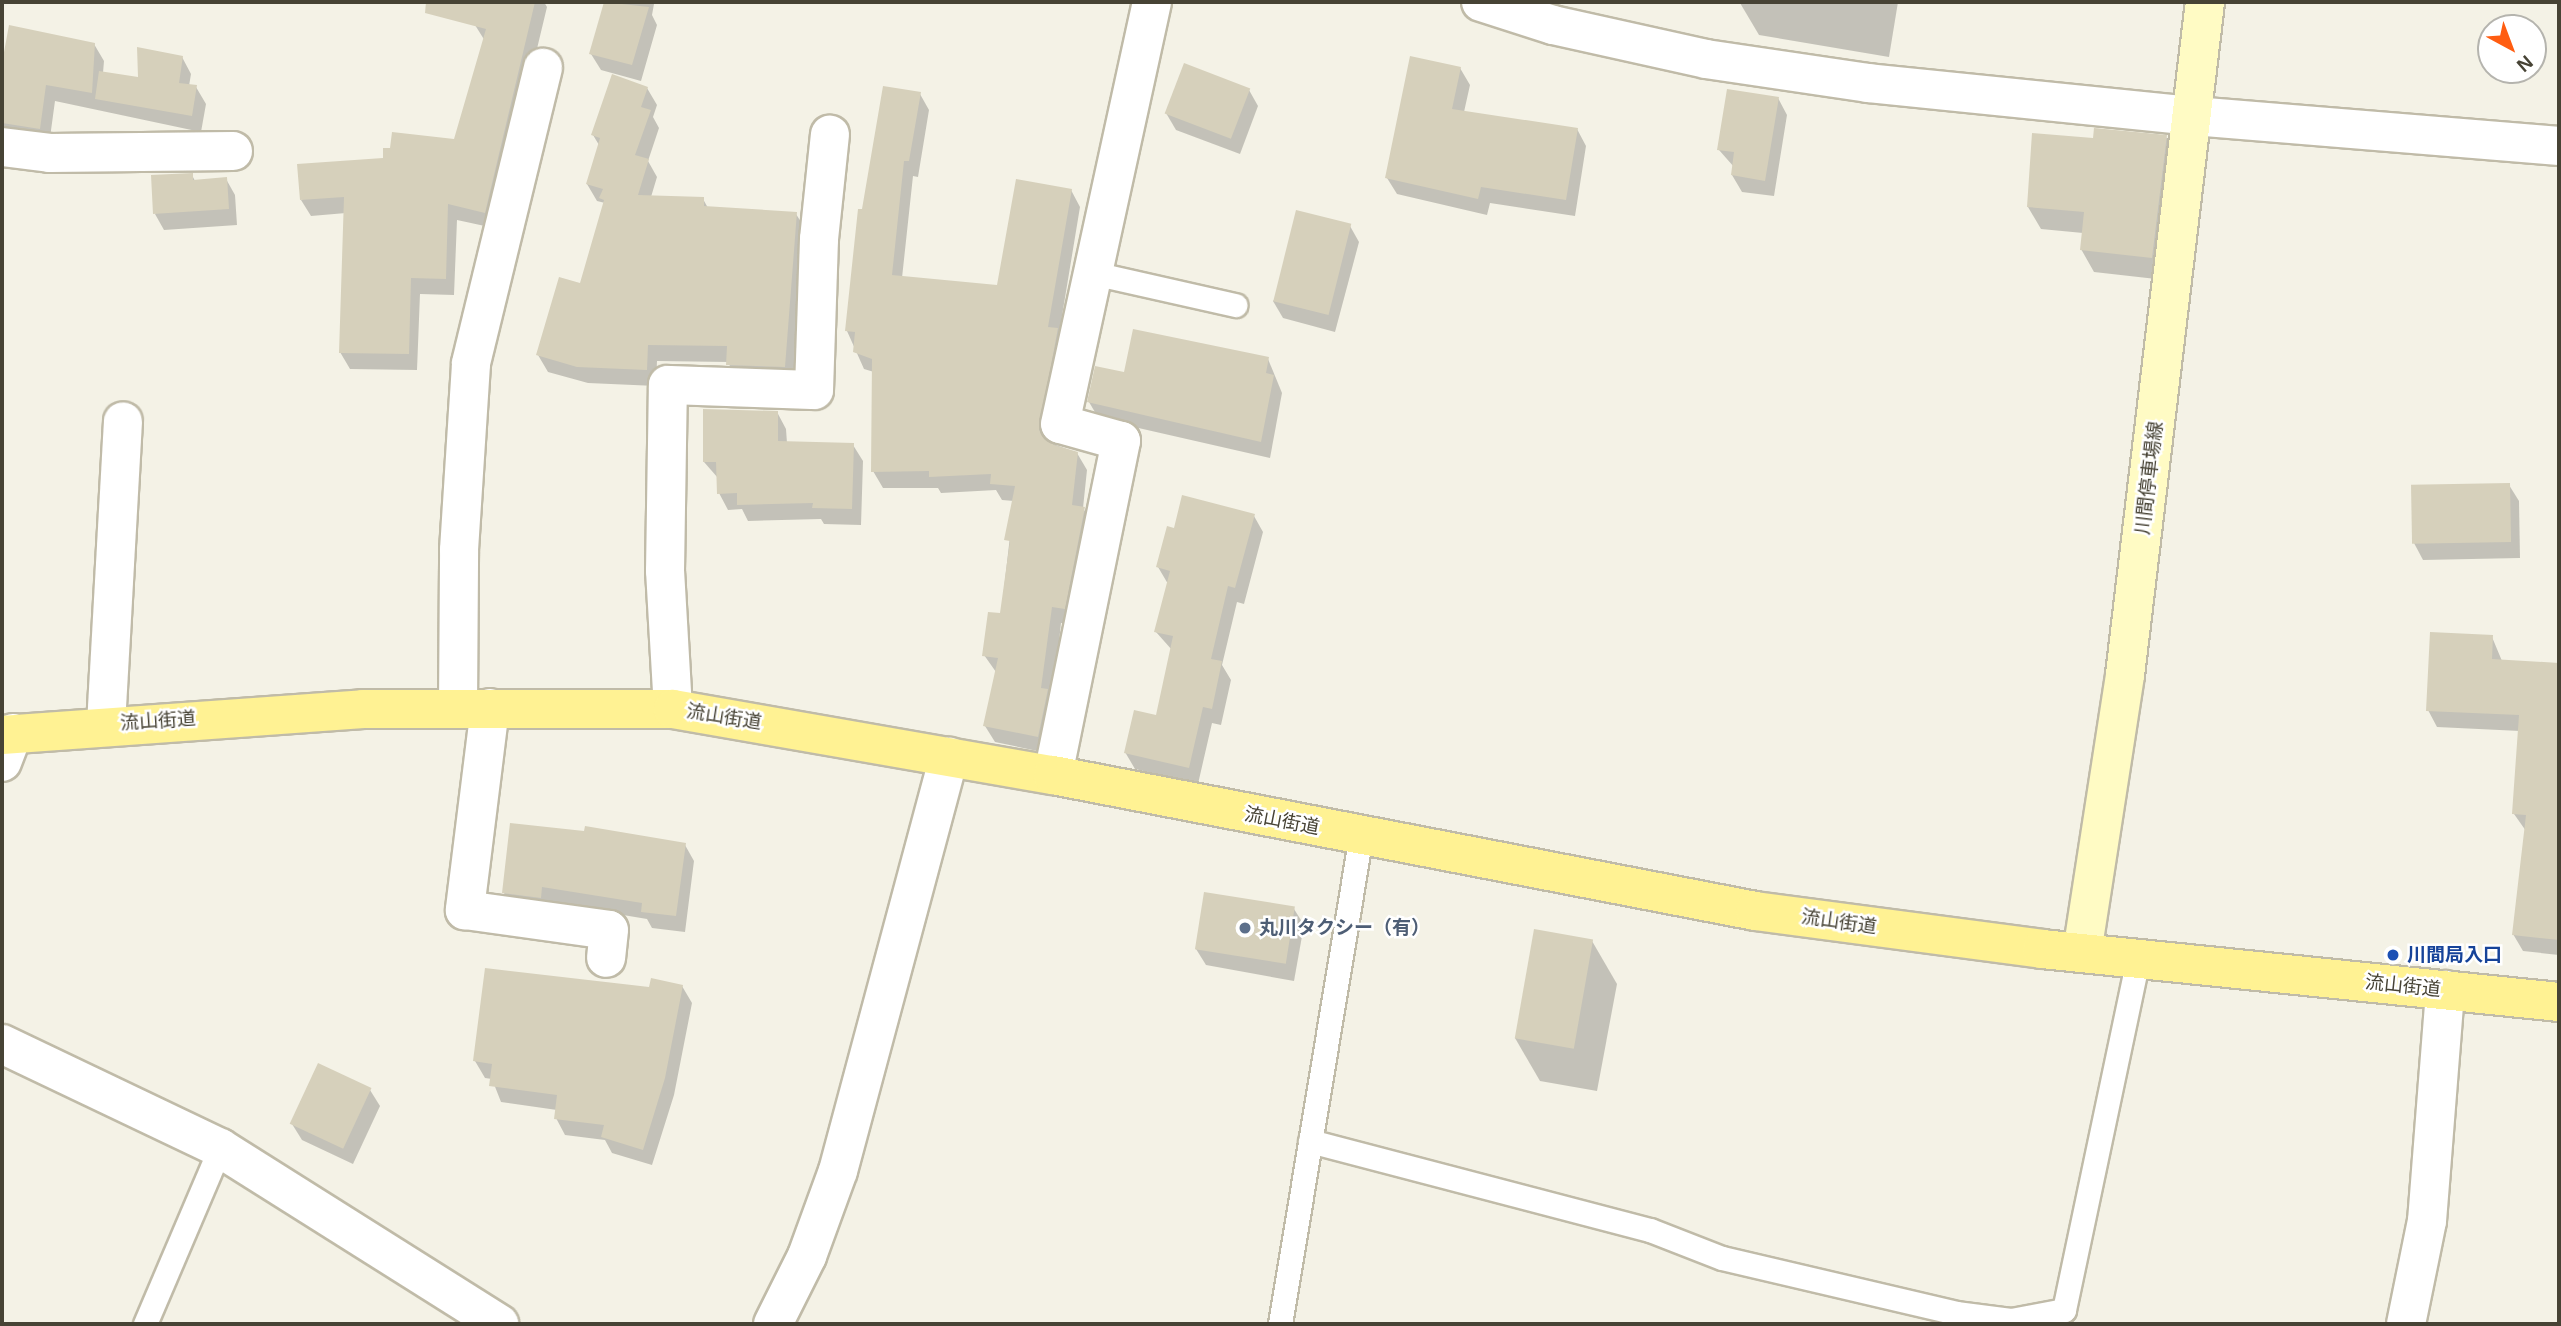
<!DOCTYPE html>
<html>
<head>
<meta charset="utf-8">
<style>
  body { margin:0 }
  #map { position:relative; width:2561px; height:1326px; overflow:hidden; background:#f4f2e6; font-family:Helvetica,"Noto Sans JP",sans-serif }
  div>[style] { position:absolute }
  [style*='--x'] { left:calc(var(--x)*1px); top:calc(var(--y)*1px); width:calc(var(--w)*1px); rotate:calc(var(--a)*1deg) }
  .shadow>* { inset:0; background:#0003 }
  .building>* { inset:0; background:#d6d0bb; transform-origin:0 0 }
  .roads { filter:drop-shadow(2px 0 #c0bba8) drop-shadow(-2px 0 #c0bba8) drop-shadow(0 2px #c0bba8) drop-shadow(0 -2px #c0bba8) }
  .lane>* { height:23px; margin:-11.5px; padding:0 11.5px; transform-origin:11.5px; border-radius:11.5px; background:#fff }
  .street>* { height:38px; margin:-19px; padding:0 19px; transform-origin:19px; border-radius:19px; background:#fff }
  .secondary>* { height:38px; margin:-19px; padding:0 19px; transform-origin:19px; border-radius:19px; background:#fffbc4 }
  .primary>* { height:38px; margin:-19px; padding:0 19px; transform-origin:19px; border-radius:19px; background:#fff293 }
  .dots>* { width:19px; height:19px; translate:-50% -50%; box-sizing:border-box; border:4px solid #fff; border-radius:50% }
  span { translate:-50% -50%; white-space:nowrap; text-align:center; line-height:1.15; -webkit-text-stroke:5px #fff; paint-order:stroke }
  .street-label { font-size:19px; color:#474335 }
  .service-label { font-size:19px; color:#4e5e75; font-weight:700 }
  .left { translate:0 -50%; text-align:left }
  .transit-label { font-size:19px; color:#164399; font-weight:700 }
  .frame { position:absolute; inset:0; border:4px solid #474335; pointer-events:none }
  .north { position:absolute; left:2477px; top:14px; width:70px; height:70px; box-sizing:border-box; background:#fff; border:2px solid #b5b4ae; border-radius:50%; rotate:139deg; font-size:19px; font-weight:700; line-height:28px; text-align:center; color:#474335 }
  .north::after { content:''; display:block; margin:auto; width:24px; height:32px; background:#ff5d11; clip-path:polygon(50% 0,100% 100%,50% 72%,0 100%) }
</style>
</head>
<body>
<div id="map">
  <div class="shadow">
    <i style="clip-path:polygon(482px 2px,544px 2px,547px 7px,494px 228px,457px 220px,454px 295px,420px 294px,417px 370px,350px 369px,340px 352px,346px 213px,311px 216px,301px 200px,385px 160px,455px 141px,485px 41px,475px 25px)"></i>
    <i style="clip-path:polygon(606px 2px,654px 4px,652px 15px,657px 25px,641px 81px,601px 70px,591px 54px)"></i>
    <i style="clip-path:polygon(1898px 2px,1889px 57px,1759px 35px,1740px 3px)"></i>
    <i style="clip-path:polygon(11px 27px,94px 44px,104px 61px,103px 73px,140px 79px,182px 57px,191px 74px,189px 86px,196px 87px,206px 104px,201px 132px,55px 101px,49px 145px,2px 137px,2px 72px)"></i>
    <i style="clip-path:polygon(1460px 68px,1470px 85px,1464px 112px,1577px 129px,1586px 146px,1575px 216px,1490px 203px,1487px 215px,1397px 194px,1387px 178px)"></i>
    <i style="clip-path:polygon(647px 88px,657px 105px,653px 117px,659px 128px,648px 161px,657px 177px,651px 197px,703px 199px,708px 208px,796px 214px,806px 230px,794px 383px,737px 381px,728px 362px,657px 361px,656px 386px,588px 383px,548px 372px,538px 355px,581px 285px,605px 203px,597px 201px,587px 184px,599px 145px,593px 135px)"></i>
    <i style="clip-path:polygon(1249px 90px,1258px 106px,1240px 154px,1176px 130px,1166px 113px)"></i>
    <i style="clip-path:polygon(920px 94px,929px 110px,918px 177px,913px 176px,902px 278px,999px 287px,1071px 190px,1080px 207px,1059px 334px,1066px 347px,1048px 442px,1077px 453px,1087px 470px,1083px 508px,1093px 525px,1074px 625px,1061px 623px,1047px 753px,995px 742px,985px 726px,996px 672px,984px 655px,1001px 615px,1014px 501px,1002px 500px,996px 490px,941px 493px,938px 488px,883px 488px,873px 471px,874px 372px,864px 369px,847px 331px,864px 211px)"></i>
    <i style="clip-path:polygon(1778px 98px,1787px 115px,1774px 196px,1742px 192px,1732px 175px,1734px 167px,1719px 150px)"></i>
    <i style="clip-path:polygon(2166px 137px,2179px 159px,2165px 280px,2094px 272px,2081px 249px,2083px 233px,2041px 229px,2028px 207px,2095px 139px)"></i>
    <i style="clip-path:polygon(192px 175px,195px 181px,226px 179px,235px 195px,237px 225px,164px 230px,155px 214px)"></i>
    <i style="clip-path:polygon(1350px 226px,1359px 242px,1335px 332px,1283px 318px,1273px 301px)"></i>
    <i style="clip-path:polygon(1268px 359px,1282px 393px,1270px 458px,1099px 419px,1089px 402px,1126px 374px)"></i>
    <i style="clip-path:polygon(777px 412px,786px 429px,787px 443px,853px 445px,863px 461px,861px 525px,824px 524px,821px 519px,748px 521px,742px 509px,728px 510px,719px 493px,718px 478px,704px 462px)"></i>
    <i style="clip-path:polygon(2509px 485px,2519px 501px,2520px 558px,2423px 560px,2414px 543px)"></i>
    <i style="clip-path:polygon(1254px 516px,1263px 532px,1244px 604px,1237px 602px,1222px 665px,1231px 680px,1221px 725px,1212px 723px,1198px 784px,1135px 769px,1125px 752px,1157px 717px,1172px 650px,1156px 632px,1168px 584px,1158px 567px,1175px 530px)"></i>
    <i style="clip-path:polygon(2492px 637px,2502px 661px,2559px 665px,2559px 955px,2523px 951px,2513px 934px,2526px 831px,2514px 814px,2520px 731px,2437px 727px,2428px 710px)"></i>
    <i style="clip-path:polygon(685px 845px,694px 861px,685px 932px,652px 928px,647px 919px,551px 903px,513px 909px,504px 893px)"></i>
    <i style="clip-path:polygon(1294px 909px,1304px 925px,1294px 981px,1206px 965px,1196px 949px)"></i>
    <i style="clip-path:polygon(1592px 941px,1617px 984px,1597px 1091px,1540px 1081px,1515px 1038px)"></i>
    <i style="clip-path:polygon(682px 986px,692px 1003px,674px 1095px,652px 1165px,612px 1153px,605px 1140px,565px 1135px,556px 1118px,557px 1110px,501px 1102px,492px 1079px,485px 1078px,475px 1061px,650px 989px)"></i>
    <i style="clip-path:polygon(370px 1090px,380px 1106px,353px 1164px,302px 1140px,292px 1124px)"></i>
  </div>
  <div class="building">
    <i style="clip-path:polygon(426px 2px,535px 2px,485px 213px,448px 204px,446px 279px,411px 278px,409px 354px,339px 353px,344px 197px,300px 200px,297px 164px,383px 158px,383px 148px,390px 148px,392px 132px,454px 139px,486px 29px,425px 13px)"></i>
    <i style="clip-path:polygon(604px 2px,649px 7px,632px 65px,589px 54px)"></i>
    <i style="clip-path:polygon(9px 25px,95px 43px,92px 93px,46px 85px,40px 129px,2px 123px,2px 63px)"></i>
    <i style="clip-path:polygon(137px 47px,183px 56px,179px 83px,197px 85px,192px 116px,95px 99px,99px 71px,138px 77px)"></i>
    <i style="clip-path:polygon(1410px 56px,1461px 67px,1452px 109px,1578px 128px,1566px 200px,1481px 187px,1478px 199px,1385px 178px)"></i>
    <i style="left:1184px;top:63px;width:71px;height:54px;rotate:21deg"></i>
    <i style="clip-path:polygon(612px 74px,648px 87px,641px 107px,651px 110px,635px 155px,649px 159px,638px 195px,704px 197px,704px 206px,797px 212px,785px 367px,726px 365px,727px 346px,648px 345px,647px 370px,577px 367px,536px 355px,559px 277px,580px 283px,604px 200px,599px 198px,603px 189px,586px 184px,600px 138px,591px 135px)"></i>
    <i style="clip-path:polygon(883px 86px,921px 92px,909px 161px,904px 161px,892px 275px,997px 285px,1016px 179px,1072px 189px,1048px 327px,1058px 328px,1039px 430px,1054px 445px,1078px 452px,1072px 505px,1085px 507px,1065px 609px,1052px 607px,1041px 688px,1048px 689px,1038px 737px,983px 726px,998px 658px,982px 656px,988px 612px,1000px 613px,1010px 541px,1004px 540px,1015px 486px,990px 484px,991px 474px,929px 477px,929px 471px,871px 472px,872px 359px,853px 352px,855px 332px,845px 331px,858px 209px,862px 209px)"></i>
    <i style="clip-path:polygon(1727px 89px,1779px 97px,1765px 181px,1731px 175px,1734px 152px,1717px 150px)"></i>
    <i style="clip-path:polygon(2094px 128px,2167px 135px,2152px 258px,2080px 250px,2084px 212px,2027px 207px,2032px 133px,2093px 138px)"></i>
    <i style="clip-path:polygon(193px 173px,193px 180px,227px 177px,229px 209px,153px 214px,151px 175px)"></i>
    <i style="left:1296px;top:210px;width:57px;height:94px;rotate:14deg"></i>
    <i style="clip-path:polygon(1133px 329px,1269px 357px,1266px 373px,1274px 375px,1261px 442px,1087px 402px,1095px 366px,1124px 372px)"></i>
    <i style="clip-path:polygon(703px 409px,778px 411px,778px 441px,854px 443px,852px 509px,812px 508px,813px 503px,737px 505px,737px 493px,717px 494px,716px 462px,703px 462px)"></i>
    <i style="left:2510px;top:483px;width:59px;height:99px;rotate:89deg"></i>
    <i style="clip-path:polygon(1182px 495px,1255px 514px,1235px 588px,1228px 586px,1211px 659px,1222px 661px,1212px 709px,1203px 707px,1189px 768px,1124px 753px,1134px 710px,1156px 715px,1173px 636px,1154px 632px,1170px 571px,1156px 567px,1167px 526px,1174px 528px)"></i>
    <i style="clip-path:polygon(2430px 632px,2493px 635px,2492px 659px,2559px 663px,2559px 940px,2512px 935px,2526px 815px,2512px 814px,2519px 715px,2426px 711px)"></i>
    <i style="clip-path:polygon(510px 823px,584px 831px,585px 826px,686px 843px,676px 916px,641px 912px,642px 903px,542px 887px,541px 898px,502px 893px)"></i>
    <i style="left:1204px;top:892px;width:92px;height:58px;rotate:9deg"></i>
    <i style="left:1534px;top:929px;width:60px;height:111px;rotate:10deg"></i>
    <i style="clip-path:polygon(485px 968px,649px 987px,651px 978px,683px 985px,665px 1078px,643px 1150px,601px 1137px,604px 1125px,554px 1119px,557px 1095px,489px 1086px,492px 1064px,473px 1061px)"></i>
    <i style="left:318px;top:1063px;width:59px;height:67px;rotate:25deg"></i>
  </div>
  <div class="roads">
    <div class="lane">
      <i style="--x:1093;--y:273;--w:146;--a:12.7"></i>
      <i style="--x:1310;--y:1141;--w:351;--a:14.7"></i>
      <i style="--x:1650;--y:1230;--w:77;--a:21.3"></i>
      <i style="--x:1722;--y:1258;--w:240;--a:13.2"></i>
      <i style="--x:1956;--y:1313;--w:55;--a:7.3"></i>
      <i style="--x:2011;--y:1320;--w:54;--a:-10.7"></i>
      <i style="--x:2064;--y:1310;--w:359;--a:-78.1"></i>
      <i style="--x:145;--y:1324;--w:191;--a:-66.9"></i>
      <i style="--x:1280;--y:1324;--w:494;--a:-80.6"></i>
    </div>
    <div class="street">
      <i style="--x:1481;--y:2;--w:76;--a:17.7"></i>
      <i style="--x:1553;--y:25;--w:157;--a:12.5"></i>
      <i style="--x:1706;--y:59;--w:164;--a:8.4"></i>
      <i style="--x:1868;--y:83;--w:328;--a:5.8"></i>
      <i style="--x:2194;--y:116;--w:366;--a:4.7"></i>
      <i style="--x:2;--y:147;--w:48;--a:7.1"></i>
      <i style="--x:50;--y:153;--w:183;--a:-0.6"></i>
      <i style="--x:458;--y:707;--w:157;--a:-89.6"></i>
      <i style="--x:459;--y:550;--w:187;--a:-86.3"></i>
      <i style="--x:471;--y:363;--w:304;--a:-76.3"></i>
      <i style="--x:490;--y:708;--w:204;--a:97.1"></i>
      <i style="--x:465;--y:910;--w:145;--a:7.9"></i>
      <i style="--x:609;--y:930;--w:28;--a:96"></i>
      <i style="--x:673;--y:709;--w:138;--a:-93.3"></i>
      <i style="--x:665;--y:571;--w:186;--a:-89.1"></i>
      <i style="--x:668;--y:385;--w:146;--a:2"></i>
      <i style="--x:814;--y:390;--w:151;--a:-88.1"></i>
      <i style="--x:819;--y:239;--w:105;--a:-84"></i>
      <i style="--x:106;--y:725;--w:304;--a:-86.8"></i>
      <i style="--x:2;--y:762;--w:31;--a:-69"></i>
      <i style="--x:1053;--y:775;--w:341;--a:-78.5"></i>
      <i style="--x:1121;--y:441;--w:63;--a:-164.4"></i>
      <i style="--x:1060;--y:424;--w:432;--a:-77.7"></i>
      <i style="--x:2;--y:1044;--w:242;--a:25.5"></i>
      <i style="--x:220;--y:1148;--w:330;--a:32.2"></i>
      <i style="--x:773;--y:1324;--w:76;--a:-63.4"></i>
      <i style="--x:807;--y:1256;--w:90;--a:-70"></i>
      <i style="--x:838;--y:1171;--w:429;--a:-75"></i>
      <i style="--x:2406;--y:1324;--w:105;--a:-78.5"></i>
      <i style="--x:2427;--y:1221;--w:232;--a:-85.5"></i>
    </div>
    <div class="secondary">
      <i style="--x:2082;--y:953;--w:281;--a:-81.2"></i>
      <i style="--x:2125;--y:675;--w:678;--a:-83.22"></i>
    </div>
    <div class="primary">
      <i style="--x:2;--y:735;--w:362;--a:-4.1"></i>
      <i style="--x:363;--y:709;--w:310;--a:0"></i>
      <i style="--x:673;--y:709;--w:386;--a:9.9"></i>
      <i style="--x:1053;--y:775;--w:715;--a:10.96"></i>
      <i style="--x:1755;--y:911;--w:290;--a:7.5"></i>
      <i style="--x:2042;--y:949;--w:520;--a:5.85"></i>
    </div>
  </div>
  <div class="dots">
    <i style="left:1245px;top:928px;background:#5c6f8a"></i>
    <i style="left:2393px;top:955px;background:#1a4fb4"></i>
  </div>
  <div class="street-label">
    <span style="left:2149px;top:478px;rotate:-83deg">川間停車場線</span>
    <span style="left:724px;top:717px;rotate:9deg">流山街道</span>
    <span style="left:158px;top:721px;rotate:-4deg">流山街道</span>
    <span style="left:1282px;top:821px;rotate:11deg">流山街道</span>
    <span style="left:1839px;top:922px;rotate:8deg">流山街道</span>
    <span style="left:2403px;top:986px;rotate:6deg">流山街道</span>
  </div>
  <div class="service-label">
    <span class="left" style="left:1259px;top:928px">丸川タクシー（有）</span>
  </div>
  <div class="transit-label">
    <span class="left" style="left:2407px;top:955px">川間局入口</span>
  </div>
  <div class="frame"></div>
  <div class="north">N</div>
</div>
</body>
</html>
